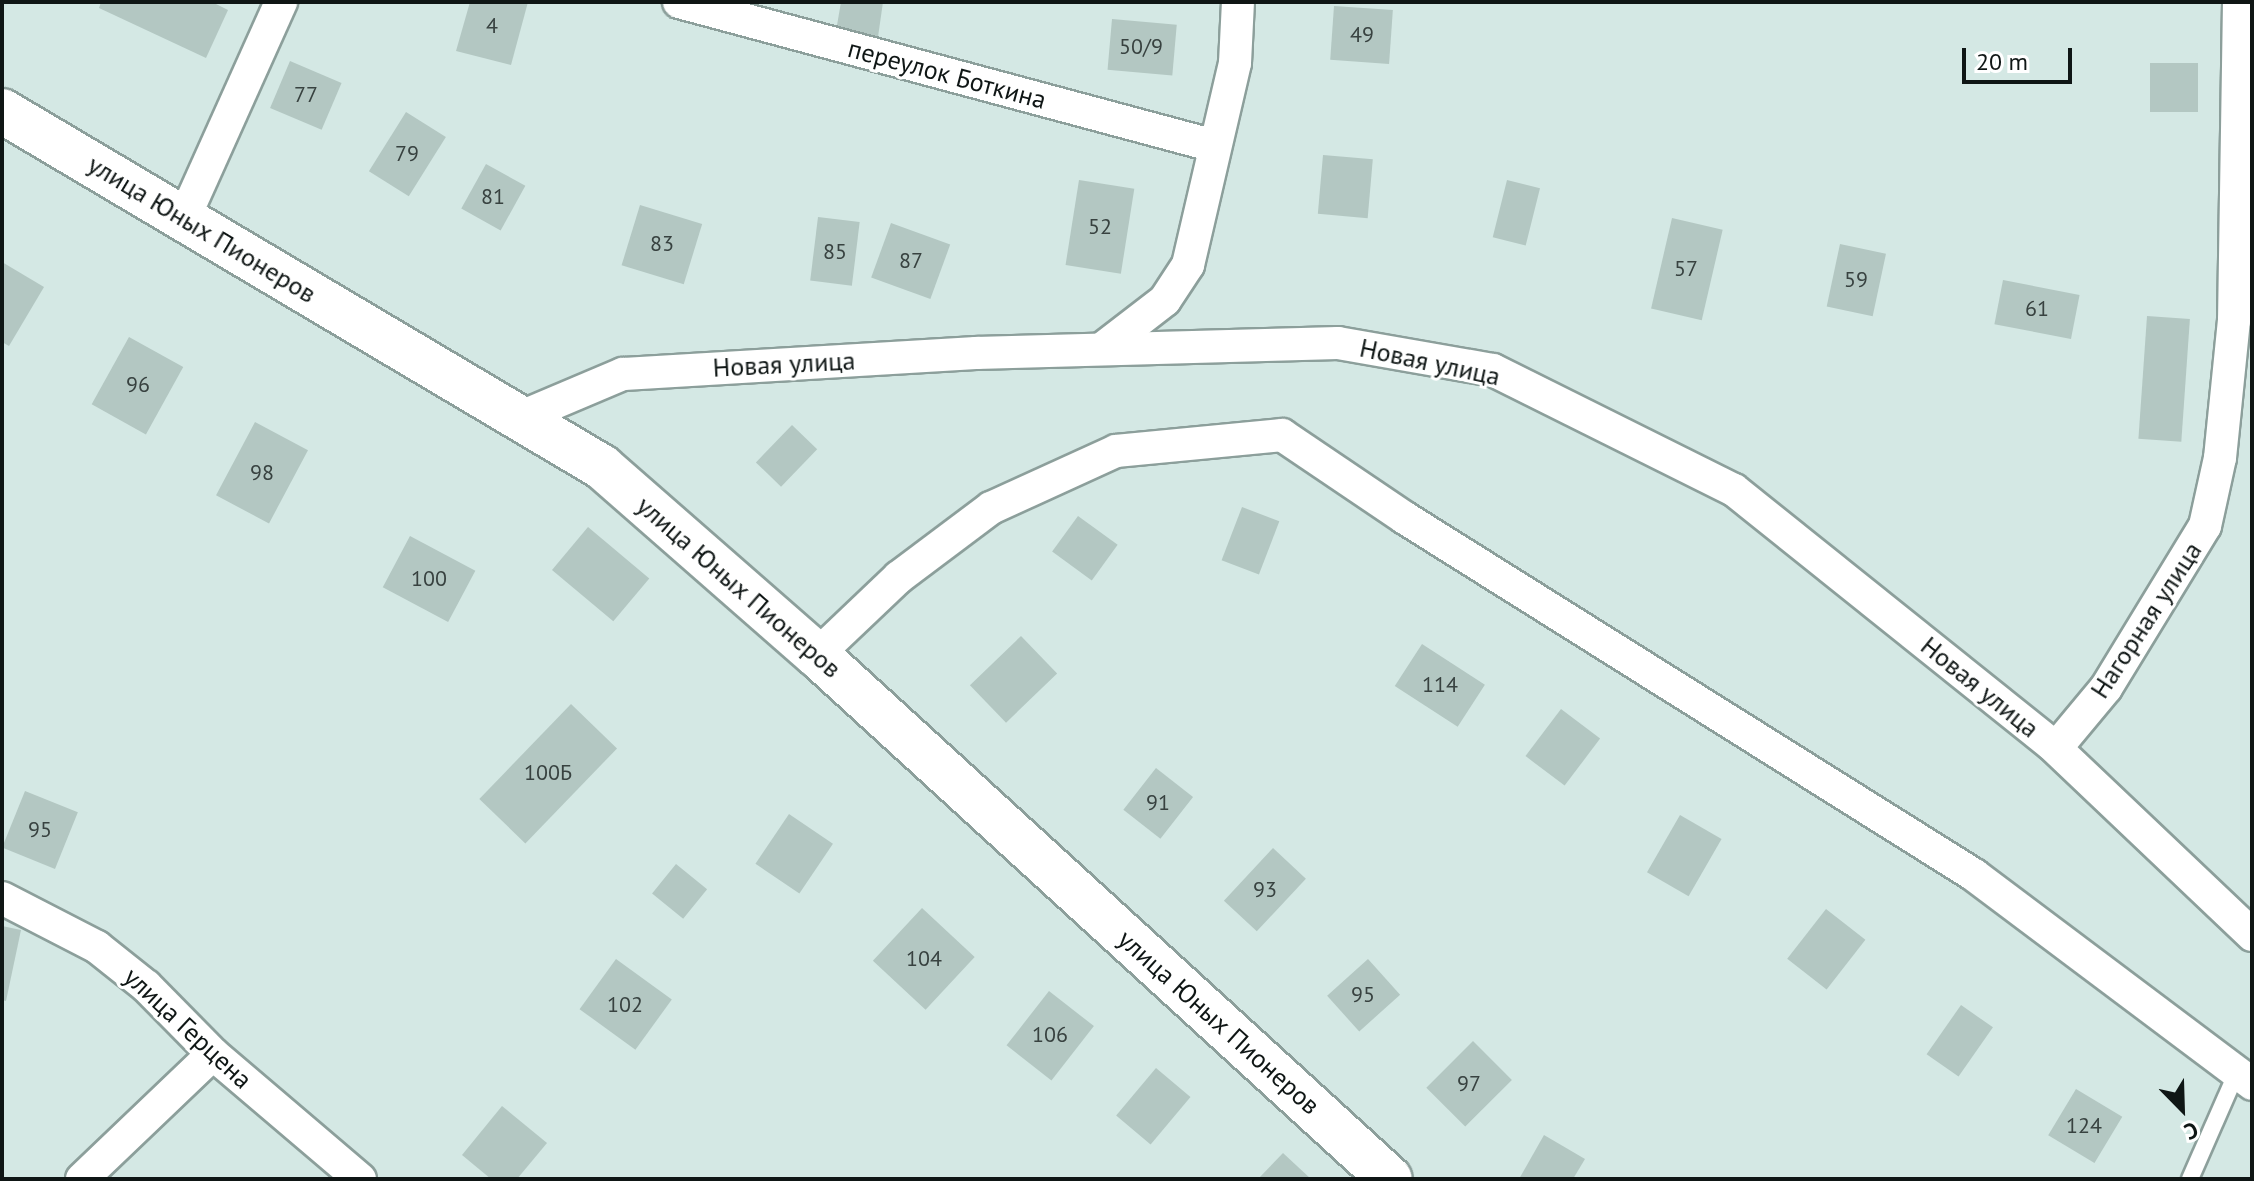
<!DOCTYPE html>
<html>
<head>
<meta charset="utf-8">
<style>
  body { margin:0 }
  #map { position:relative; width:2254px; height:1181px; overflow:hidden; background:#d4e8e4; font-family:"PT Sans",sans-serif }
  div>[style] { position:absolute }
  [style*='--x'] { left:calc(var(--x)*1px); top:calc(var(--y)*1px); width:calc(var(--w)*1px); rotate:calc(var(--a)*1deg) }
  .building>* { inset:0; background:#b3c7c2; transform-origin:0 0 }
  .roads { filter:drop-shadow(2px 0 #8c9f9b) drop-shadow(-2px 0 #8c9f9b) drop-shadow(0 2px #8c9f9b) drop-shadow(0 -2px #8c9f9b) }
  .service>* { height:16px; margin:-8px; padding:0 8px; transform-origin:8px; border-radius:8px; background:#fff }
  .minor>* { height:32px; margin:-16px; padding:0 16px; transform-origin:16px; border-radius:16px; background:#fff }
  .secondary>* { height:44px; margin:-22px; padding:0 22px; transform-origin:22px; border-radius:22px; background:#fff }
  span { translate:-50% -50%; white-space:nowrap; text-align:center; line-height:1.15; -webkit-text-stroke:6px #fff; paint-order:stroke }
  .number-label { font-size:22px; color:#384240 }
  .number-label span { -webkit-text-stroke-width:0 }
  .street-label { font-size:26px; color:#0f1615 }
  .frame { position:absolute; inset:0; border:4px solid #0f1615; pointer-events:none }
  .north { position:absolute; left:2142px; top:1069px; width:80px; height:80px; -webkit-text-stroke:6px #fff; paint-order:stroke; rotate:157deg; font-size:22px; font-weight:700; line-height:32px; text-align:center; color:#0f1615 }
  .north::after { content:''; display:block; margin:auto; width:28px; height:36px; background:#0f1615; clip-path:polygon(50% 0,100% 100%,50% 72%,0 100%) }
  .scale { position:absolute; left:1962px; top:48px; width:110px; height:36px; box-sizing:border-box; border:4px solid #0f1615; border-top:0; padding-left:10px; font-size:24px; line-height:28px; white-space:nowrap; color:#0f1615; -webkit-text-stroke:6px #fff; paint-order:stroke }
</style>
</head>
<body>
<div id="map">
  <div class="building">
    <i style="clip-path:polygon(101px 2px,212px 2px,228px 10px,206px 58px,99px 8px)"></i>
    <i style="clip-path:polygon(470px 2px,528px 2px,511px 65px,456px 51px)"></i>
    <i style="clip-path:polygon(841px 2px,883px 2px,877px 44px,835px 37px)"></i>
    <i style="left:1334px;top:6px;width:59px;height:54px;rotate:4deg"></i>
    <i style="left:1112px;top:19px;width:65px;height:51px;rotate:5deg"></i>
    <i style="left:290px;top:61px;width:56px;height:51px;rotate:23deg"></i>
    <i style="left:2198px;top:63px;width:49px;height:48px;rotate:90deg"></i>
    <i style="left:406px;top:112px;width:47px;height:70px;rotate:32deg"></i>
    <i style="left:1323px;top:155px;width:50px;height:59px;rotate:5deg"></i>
    <i style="left:486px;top:164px;width:45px;height:51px;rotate:29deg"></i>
    <i style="left:1079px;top:180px;width:56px;height:86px;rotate:9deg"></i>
    <i style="left:1507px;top:180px;width:34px;height:59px;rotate:14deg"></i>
    <i style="left:640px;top:205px;width:65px;height:63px;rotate:17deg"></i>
    <i style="left:818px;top:217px;width:42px;height:64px;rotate:7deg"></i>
    <i style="left:1672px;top:218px;width:52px;height:93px;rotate:13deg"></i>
    <i style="left:891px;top:223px;width:63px;height:58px;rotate:20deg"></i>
    <i style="left:1840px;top:244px;width:47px;height:64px;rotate:12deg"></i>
    <i style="clip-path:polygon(2px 262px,44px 287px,9px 346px,2px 342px)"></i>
    <i style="left:2003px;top:280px;width:78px;height:45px;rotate:11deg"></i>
    <i style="left:2147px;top:316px;width:43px;height:123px;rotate:4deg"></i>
    <i style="left:129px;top:337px;width:62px;height:77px;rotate:29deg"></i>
    <i style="left:255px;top:422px;width:60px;height:83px;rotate:28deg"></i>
    <i style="left:792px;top:425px;width:35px;height:52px;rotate:44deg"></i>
    <i style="left:1242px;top:507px;width:40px;height:57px;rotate:21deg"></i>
    <i style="left:1078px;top:516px;width:49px;height:44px;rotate:36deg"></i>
    <i style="left:588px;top:527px;width:80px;height:56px;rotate:40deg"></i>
    <i style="left:410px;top:536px;width:74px;height:58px;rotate:28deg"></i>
    <i style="left:1021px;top:636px;width:52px;height:71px;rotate:46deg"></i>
    <i style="left:1422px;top:644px;width:75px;height:50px;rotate:33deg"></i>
    <i style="left:571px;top:704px;width:64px;height:132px;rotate:44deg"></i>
    <i style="left:1561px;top:709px;width:49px;height:59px;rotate:37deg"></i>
    <i style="left:1156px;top:768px;width:47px;height:53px;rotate:38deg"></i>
    <i style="left:25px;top:791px;width:57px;height:61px;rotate:22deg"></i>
    <i style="left:789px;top:814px;width:53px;height:60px;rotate:34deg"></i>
    <i style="left:1680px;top:815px;width:48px;height:66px;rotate:30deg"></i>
    <i style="left:1273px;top:848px;width:45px;height:72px;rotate:43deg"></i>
    <i style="left:676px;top:864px;width:40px;height:38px;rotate:39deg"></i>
    <i style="left:922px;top:908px;width:72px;height:72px;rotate:43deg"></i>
    <i style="left:1826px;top:909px;width:50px;height:63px;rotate:38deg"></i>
    <i style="clip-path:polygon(2px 926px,21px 930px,6px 1001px,2px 1000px)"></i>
    <i style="left:616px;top:959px;width:69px;height:62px;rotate:36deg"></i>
    <i style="left:1368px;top:959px;width:48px;height:55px;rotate:48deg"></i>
    <i style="left:1049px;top:991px;width:57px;height:69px;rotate:38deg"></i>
    <i style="left:1961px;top:1005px;width:39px;height:60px;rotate:35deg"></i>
    <i style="left:1473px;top:1041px;width:55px;height:66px;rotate:45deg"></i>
    <i style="left:1156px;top:1068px;width:45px;height:62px;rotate:40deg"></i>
    <i style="left:2076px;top:1089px;width:54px;height:54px;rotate:31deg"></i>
    <i style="clip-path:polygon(502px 1106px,547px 1143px,517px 1179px,491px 1179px,462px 1155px)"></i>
    <i style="clip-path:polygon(1544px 1135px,1585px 1159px,1573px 1179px,1519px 1179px)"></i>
    <i style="clip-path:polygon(1283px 1153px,1311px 1179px,1258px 1179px)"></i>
  </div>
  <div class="roads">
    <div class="service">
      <i style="--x:2190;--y:1179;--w:115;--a:-66.3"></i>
    </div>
    <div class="minor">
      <i style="--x:679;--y:2;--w:555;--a:15.04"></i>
      <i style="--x:184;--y:218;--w:237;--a:-65.8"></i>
      <i style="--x:1103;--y:348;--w:78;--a:-37.7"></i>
      <i style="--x:1165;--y:300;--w:42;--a:-56.7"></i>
      <i style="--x:1188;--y:265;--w:207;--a:-76.9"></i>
      <i style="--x:1235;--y:63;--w:61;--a:-87.2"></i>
      <i style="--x:521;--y:417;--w:111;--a:-22.9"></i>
      <i style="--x:623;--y:374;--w:354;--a:-3.4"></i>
      <i style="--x:976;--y:353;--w:362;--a:-1.6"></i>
      <i style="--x:1338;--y:343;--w:157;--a:9.9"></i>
      <i style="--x:1493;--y:370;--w:269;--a:26.5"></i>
      <i style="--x:1734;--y:490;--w:405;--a:38.7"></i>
      <i style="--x:2050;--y:743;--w:279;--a:43.5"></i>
      <i style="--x:817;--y:655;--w:113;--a:-43.6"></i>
      <i style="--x:899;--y:577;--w:115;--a:-36.9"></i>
      <i style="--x:991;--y:508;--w:137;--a:-24.5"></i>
      <i style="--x:1116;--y:451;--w:167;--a:-5.5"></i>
      <i style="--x:1282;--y:435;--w:148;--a:34"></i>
      <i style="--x:1405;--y:518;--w:672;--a:32.1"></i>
      <i style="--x:1974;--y:875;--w:348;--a:36.9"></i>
      <i style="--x:2056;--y:748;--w:78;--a:-50.2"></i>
      <i style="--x:2106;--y:688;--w:190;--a:-58.6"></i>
      <i style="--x:2205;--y:526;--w:70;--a:-77.6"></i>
      <i style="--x:2220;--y:458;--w:138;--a:-84.2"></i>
      <i style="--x:2234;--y:321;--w:319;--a:-89.1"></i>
      <i style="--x:2;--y:898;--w:107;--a:27.3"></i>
      <i style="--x:97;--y:947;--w:63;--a:38.5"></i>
      <i style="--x:146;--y:986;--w:95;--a:45.4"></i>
      <i style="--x:213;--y:1054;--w:193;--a:40.4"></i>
      <i style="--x:82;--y:1179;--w:181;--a:-43.7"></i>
    </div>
    <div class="secondary">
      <i style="--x:2;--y:111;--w:698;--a:30.68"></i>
      <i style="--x:602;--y:467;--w:286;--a:41.2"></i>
      <i style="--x:817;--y:655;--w:776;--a:42.44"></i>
    </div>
  </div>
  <div class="number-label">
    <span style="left:492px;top:26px">4</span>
    <span style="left:1362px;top:35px">49</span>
    <span style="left:1141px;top:47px">50/9</span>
    <span style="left:306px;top:95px">77</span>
    <span style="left:407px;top:154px">79</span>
    <span style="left:493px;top:197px">81</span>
    <span style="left:1100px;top:227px">52</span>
    <span style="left:662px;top:244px">83</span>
    <span style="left:835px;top:252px">85</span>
    <span style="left:911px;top:261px">87</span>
    <span style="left:1686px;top:269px">57</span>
    <span style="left:1856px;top:280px">59</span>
    <span style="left:2037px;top:309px">61</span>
    <span style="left:138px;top:385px">96</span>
    <span style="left:262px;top:473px">98</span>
    <span style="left:429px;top:579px">100</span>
    <span style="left:1440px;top:685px">114</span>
    <span style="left:548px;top:773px">100Б</span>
    <span style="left:1158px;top:803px">91</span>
    <span style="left:40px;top:830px">95</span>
    <span style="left:1265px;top:890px">93</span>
    <span style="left:924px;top:959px">104</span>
    <span style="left:1363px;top:995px">95</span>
    <span style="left:625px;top:1005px">102</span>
    <span style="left:1050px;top:1035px">106</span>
    <span style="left:1469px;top:1084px">97</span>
    <span style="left:2084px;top:1126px">124</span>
  </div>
  <div class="street-label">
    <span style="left:947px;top:74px;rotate:15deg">переулок Боткина</span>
    <span style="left:202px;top:229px;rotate:31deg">улица Юных Пионеров</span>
    <span style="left:1430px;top:362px;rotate:12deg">Новая улица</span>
    <span style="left:784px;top:364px;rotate:-3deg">Новая улица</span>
    <span style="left:739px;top:587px;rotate:41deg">улица Юных Пионеров</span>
    <span style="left:2146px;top:620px;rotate:-57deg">Нагорная улица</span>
    <span style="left:1980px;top:687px;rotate:39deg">Новая улица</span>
    <span style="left:1219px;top:1022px;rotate:42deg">улица Юных Пионеров</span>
    <span style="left:188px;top:1028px;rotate:43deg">улица Герцена</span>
  </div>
  <div class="frame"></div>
  <div class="north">С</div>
  <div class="scale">20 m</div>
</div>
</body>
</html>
